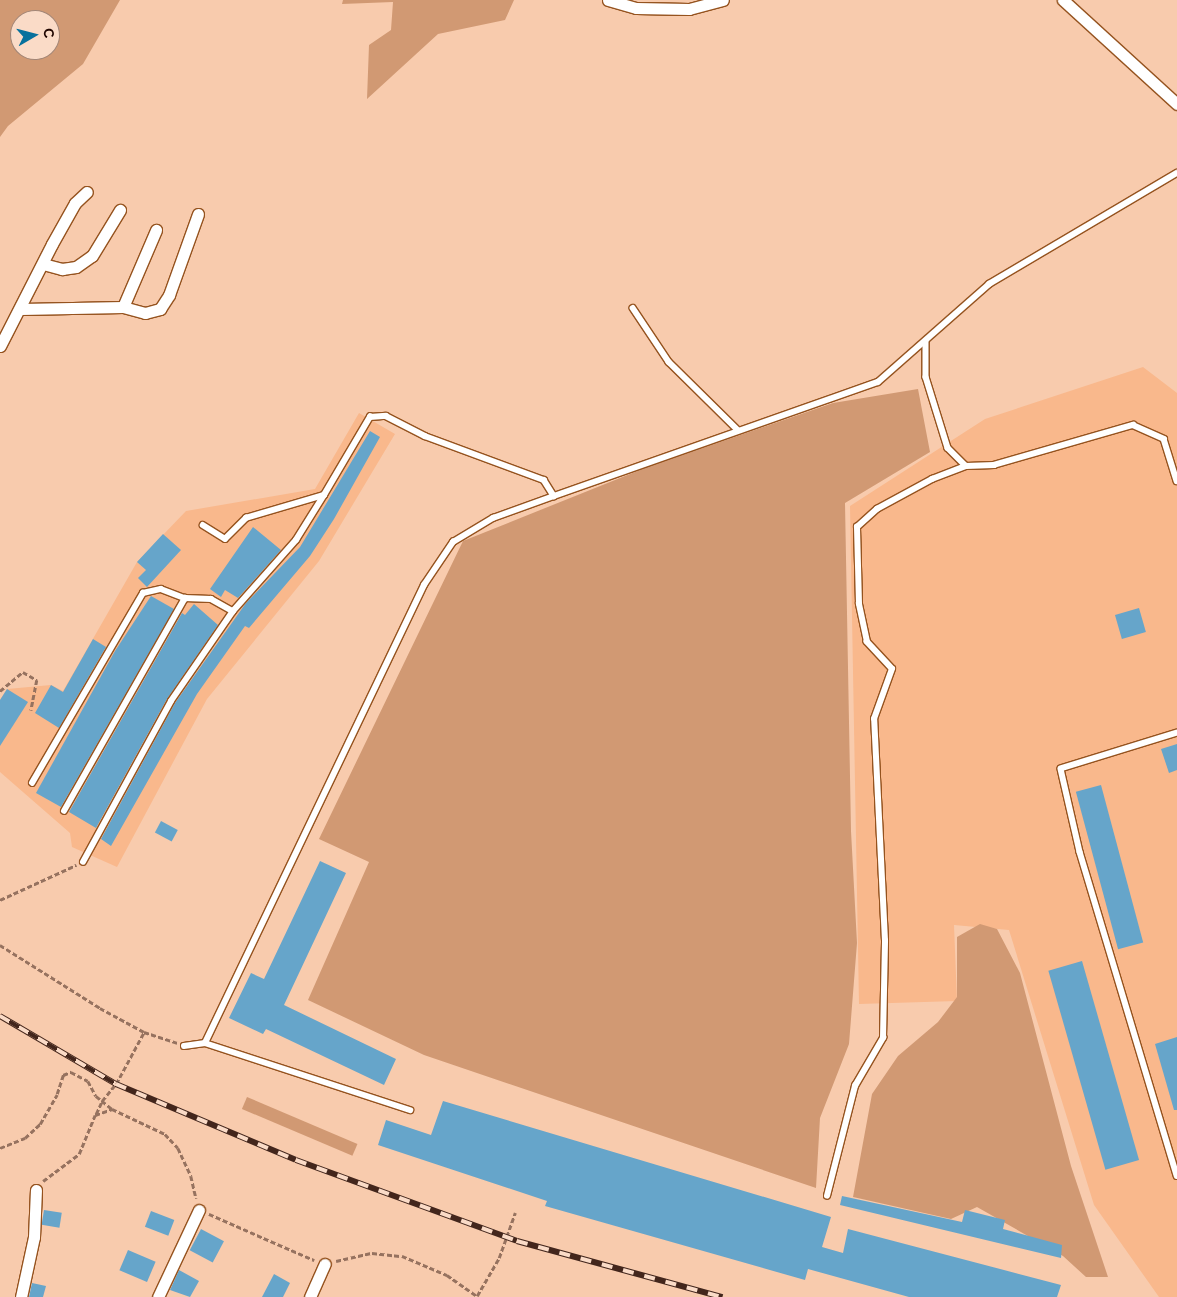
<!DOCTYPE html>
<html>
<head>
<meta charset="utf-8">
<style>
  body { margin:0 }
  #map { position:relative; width:1177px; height:1297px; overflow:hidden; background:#f8cbad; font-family:Raleway,sans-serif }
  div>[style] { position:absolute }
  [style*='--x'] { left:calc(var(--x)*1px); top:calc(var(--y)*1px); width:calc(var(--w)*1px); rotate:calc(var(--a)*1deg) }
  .built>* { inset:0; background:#f9b88c }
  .forest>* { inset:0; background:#d19973; transform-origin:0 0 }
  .building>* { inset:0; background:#66a5ca; transform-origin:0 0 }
  .path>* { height:2.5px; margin-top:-1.25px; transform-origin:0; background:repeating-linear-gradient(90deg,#96725f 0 5px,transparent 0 7.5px) }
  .roads { filter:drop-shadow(1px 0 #95531f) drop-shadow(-1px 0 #95531f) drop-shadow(0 1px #95531f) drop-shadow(0 -1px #95531f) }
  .lane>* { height:5.5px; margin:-2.75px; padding:0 2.75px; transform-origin:2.75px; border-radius:2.75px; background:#fff }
  .street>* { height:11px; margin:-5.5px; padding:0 5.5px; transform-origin:5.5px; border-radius:5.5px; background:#fff }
  .rail>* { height:5.5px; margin-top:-2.75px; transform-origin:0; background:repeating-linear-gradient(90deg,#fadbc7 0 11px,#43261c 0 22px); box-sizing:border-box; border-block:1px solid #43261c }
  span { translate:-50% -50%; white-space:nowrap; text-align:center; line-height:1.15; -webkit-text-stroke:5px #fadbc7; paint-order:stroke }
  .north { position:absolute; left:10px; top:10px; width:50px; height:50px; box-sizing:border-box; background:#fadbc7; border:1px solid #a28677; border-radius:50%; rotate:82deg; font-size:14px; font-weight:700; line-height:20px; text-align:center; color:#1f0600 }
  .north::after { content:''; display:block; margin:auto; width:18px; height:22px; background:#07719d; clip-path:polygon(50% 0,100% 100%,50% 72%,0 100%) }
</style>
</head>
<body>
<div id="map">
  <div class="built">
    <i style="clip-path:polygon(1143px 367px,1177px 393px,1177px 1297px,1159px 1297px,1094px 1205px,1009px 930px,954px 925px,957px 1001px,859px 1004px,850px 506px,985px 419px)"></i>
    <i style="clip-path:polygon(359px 413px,395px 434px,319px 561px,207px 699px,117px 867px,72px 847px,70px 833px,0 772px,0 700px,7px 689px,51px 685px,63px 691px,137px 562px,186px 511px,315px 489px)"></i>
  </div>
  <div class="forest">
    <i style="clip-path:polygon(evenodd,0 0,120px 0,83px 64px,8px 126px,0 137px,0 0,20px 20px,50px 20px,50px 50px,20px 50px,20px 20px)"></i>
    <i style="clip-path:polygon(343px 0,514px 0,505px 20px,438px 34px,367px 99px,369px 45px,391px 30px,393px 2px,342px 4px)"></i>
    <i style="clip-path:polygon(918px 389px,930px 452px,845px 503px,851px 831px,857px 943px,849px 1044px,820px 1118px,816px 1188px,424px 1055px,308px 1000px,369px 862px,319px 839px,463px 541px,645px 468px,833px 403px)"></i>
    <i style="clip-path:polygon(980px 924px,997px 929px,1020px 973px,1071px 1166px,1108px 1277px,1086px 1277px,1063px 1256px,977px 1207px,951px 1219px,853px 1197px,872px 1094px,898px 1056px,938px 1022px,957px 997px,957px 937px)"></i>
    <i style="left:247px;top:1097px;width:120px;height:13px;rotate:23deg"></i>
  </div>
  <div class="building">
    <i style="clip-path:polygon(370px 431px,380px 437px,334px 519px,310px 556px,249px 628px,245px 626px,197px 694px,111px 846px,101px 839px,175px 703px,246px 603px,300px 547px)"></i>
    <i style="clip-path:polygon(253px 527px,281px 550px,238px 598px,225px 590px,221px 597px,210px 589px)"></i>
    <i style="clip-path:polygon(163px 534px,181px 550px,147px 587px,138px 578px,146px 570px,137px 562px)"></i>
    <i style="clip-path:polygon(151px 596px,174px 609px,61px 807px,36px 793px,115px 651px)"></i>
    <i style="clip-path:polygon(194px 604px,218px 625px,167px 699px,96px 828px,69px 812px,182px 613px,185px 615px)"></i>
    <i style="left:1139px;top:608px;width:25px;height:25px;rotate:74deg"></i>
    <i style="clip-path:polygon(93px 639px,106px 647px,59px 728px,35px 713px,51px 685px,63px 692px)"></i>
    <i style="clip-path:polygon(7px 689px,28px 702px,0 746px,0 700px)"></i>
    <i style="clip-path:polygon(1177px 744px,1177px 770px,1169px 773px,1161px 749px)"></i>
    <i style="left:1101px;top:785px;width:163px;height:26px;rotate:75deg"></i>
    <i style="left:161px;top:821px;width:19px;height:13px;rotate:28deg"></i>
    <i style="clip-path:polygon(320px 861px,346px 873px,284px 1005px,396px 1059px,384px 1085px,266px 1029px,263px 1034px,229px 1018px,251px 973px,264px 979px)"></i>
    <i style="left:1082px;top:961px;width:207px;height:35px;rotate:74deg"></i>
    <i style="clip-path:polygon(1177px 1037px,1177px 1110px,1174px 1110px,1155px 1044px)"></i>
    <i style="clip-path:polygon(443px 1101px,831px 1217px,822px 1247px,843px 1253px,848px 1229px,1061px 1285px,1057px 1297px,909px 1297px,808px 1269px,805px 1280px,545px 1206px,547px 1201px,378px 1145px,386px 1120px,431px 1135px)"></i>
    <i style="clip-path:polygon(842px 1196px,962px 1222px,965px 1210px,1005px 1220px,1003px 1229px,1062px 1245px,1061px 1258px,840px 1205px)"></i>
    <i style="left:44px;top:1210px;width:18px;height:15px;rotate:9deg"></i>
    <i style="left:151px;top:1211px;width:25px;height:17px;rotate:21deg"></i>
    <i style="left:201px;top:1229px;width:26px;height:24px;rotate:28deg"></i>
    <i style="left:128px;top:1250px;width:30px;height:22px;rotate:23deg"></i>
    <i style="clip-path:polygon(179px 1270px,199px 1281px,190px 1297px,170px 1290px)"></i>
    <i style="clip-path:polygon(274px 1274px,290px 1283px,283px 1297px,262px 1297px)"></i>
    <i style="clip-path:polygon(32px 1283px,46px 1286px,43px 1297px,29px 1297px)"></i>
  </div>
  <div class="path">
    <i style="--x:0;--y:691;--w:30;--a:-40"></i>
    <i style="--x:23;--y:672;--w:16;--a:30"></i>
    <i style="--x:37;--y:680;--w:31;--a:101"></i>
    <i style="--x:0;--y:900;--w:84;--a:-24.7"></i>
    <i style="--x:0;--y:945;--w:118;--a:32.2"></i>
    <i style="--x:100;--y:1008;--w:50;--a:28.6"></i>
    <i style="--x:144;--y:1032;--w:35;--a:18"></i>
    <i style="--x:96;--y:1114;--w:14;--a:-65"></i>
    <i style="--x:102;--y:1101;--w:22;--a:-51"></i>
    <i style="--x:116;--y:1084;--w:59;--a:-61.7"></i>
    <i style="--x:0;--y:1148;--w:27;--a:-22"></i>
    <i style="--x:25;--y:1138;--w:21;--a:-43"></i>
    <i style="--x:40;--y:1124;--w:34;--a:-60"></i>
    <i style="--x:57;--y:1094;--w:20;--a:-72"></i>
    <i style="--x:63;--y:1075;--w:9;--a:-21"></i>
    <i style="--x:71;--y:1072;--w:19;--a:28"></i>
    <i style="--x:88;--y:1081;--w:17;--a:62"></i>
    <i style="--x:96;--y:1096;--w:21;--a:39"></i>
    <i style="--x:43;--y:1181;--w:45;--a:-36.9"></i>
    <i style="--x:79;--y:1154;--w:42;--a:-67.7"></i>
    <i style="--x:95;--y:1115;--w:18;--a:-19"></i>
    <i style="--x:112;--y:1109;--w:59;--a:25.3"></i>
    <i style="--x:165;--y:1134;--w:19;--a:47"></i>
    <i style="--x:178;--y:1148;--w:31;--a:65"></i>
    <i style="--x:191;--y:1176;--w:23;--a:77"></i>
    <i style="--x:209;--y:1214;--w:115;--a:23.7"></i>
    <i style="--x:336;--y:1261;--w:37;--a:-13"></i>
    <i style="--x:372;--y:1253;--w:30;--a:6"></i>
    <i style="--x:402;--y:1256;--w:49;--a:22.9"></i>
    <i style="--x:447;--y:1275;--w:37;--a:35"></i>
    <i style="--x:477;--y:1296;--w:44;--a:-59.9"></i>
    <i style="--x:499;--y:1258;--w:48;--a:-70.4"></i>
  </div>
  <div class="roads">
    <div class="lane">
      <i style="--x:633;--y:308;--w:65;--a:56.3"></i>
      <i style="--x:669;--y:362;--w:97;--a:44.6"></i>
      <i style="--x:926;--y:341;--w:36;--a:90"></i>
      <i style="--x:926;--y:377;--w:74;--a:72.8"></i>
      <i style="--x:948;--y:448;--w:25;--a:45"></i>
      <i style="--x:966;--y:466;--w:28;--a:-2"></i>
      <i style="--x:994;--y:465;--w:145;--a:-16.1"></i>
      <i style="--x:1133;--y:425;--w:34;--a:24"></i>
      <i style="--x:1164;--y:439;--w:44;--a:72.8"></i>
      <i style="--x:203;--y:525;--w:26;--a:32"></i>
      <i style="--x:225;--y:539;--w:30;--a:-45"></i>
      <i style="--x:246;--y:518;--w:81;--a:-16.4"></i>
      <i style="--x:324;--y:495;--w:91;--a:-59.5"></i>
      <i style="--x:370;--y:417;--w:16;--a:-4"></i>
      <i style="--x:386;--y:416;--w:44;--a:27.1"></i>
      <i style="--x:425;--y:436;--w:127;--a:20.3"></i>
      <i style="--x:544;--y:480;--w:19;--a:58"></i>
      <i style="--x:554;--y:496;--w:343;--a:-19.4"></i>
      <i style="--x:878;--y:382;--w:148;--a:-41.4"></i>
      <i style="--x:989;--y:284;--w:218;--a:-30.6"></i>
      <i style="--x:1177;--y:733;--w:121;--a:162.8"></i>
      <i style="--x:1061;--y:769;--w:85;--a:77.1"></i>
      <i style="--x:1080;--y:852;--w:338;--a:73.3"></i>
      <i style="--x:32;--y:783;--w:220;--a:-59.7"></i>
      <i style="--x:143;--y:593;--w:18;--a:-13"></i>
      <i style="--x:161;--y:589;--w:26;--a:21"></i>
      <i style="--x:185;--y:598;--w:26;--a:2"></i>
      <i style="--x:211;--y:599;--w:25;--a:29"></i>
      <i style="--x:64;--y:811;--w:245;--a:-60.4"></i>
      <i style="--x:83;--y:862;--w:183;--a:-61.3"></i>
      <i style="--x:171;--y:701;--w:109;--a:-55.4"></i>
      <i style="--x:233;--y:611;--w:95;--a:-48.4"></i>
      <i style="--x:296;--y:540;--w:53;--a:-58.1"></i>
      <i style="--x:205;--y:1043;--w:508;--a:-64.44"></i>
      <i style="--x:424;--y:585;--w:52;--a:-56"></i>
      <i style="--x:453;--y:542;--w:47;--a:-31"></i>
      <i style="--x:493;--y:518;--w:65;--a:-19.8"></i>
      <i style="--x:184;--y:1046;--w:21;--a:-8"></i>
      <i style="--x:205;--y:1043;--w:216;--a:18.1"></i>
      <i style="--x:827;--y:1196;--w:114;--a:-75.7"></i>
      <i style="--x:855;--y:1086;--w:56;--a:-59.7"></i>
      <i style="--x:883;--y:1038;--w:97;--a:-88.8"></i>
      <i style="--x:885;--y:941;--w:222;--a:-92.8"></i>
      <i style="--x:874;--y:719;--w:53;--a:-70.2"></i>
      <i style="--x:892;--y:669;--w:37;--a:-133"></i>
      <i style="--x:867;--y:642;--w:39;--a:-102"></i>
      <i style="--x:859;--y:604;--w:77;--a:-91.5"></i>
      <i style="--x:857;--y:527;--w:27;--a:-42"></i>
      <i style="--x:877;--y:509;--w:63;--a:-28.6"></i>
      <i style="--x:932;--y:479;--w:36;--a:-21"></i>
    </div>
    <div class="street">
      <i style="--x:608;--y:0;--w:29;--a:16"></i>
      <i style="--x:636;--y:8;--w:53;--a:1.1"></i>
      <i style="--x:689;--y:9;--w:35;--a:-15"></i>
      <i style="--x:1063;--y:0;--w:154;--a:42.4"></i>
      <i style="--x:43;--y:264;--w:20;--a:15"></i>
      <i style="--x:62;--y:269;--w:14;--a:-8"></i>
      <i style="--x:76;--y:267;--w:19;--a:-35"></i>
      <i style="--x:92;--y:256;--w:54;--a:-58.7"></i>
      <i style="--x:123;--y:307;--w:84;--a:-66.8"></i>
      <i style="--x:21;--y:309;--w:102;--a:-1.1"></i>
      <i style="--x:123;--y:307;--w:23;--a:15"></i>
      <i style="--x:145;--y:313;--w:16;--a:-15"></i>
      <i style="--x:160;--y:309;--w:17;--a:-57"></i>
      <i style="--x:169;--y:295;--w:86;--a:-70.3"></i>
      <i style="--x:0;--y:346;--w:114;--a:-63"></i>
      <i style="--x:52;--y:244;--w:47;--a:-60.7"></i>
      <i style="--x:75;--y:203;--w:16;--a:-43"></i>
      <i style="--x:21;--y:1297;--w:61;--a:-77.8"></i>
      <i style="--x:34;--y:1237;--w:47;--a:-87.6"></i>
      <i style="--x:158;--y:1297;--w:96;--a:-64.8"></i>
      <i style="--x:310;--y:1297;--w:36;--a:-66"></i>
    </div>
  </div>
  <div class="rail">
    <i style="--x:0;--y:1016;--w:134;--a:30.4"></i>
    <i style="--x:116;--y:1084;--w:195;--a:22.9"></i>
    <i style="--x:296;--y:1160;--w:235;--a:20.1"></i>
    <i style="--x:517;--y:1241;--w:213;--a:15.3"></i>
  </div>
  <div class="north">С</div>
</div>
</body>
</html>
